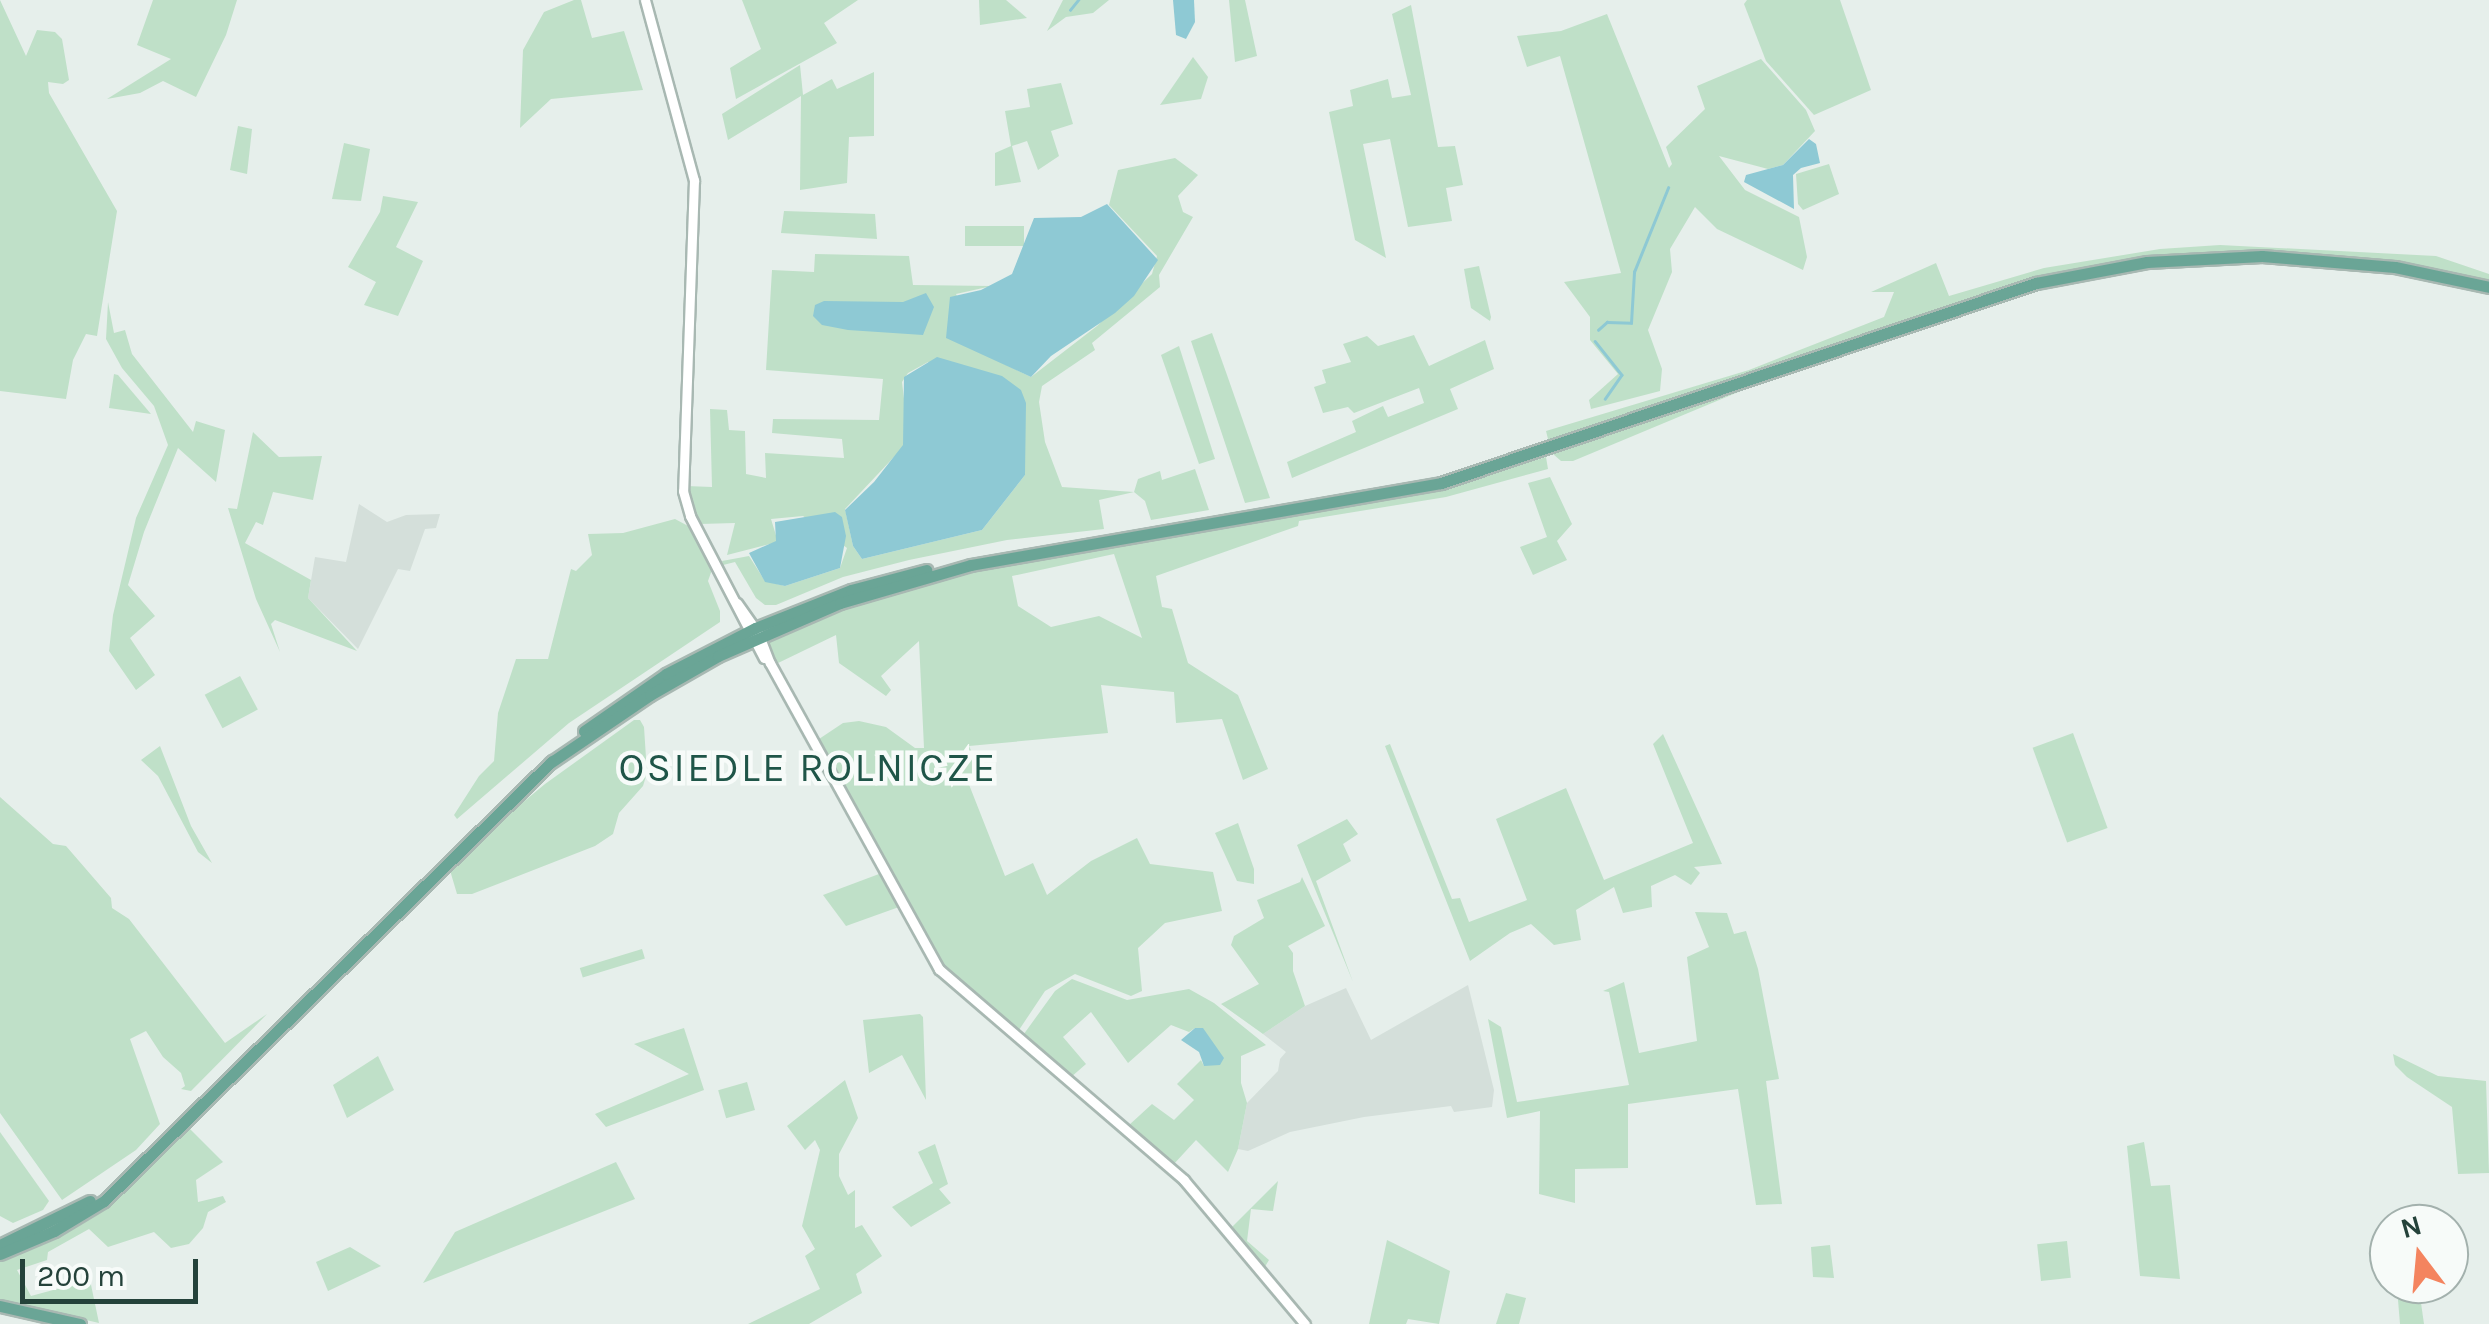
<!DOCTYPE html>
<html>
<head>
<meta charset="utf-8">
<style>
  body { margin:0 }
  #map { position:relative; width:2489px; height:1324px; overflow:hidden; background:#e6efeb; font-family:Karla,sans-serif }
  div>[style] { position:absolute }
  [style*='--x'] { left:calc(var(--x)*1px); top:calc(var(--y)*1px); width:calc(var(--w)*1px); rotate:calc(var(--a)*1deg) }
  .built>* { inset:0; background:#d4dfda }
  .green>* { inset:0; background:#bfe0c8; transform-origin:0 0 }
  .water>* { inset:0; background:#8ec9d4 }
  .stream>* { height:2.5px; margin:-1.25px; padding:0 1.25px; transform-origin:1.25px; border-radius:1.25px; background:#8ec9d4 }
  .roads { filter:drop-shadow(2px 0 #a8b8b2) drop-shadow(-2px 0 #a8b8b2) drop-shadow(0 2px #a8b8b2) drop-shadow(0 -2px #a8b8b2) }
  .minor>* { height:9px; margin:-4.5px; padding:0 4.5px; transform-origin:4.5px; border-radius:4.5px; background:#fff }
  .major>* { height:11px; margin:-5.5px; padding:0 5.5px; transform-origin:5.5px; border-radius:5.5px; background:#6aa596 }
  span { translate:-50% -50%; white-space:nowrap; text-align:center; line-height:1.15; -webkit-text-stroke:9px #f7fbf9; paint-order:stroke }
  .neighbourhood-label { font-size:40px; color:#1f5548; letter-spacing:2.5px }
  .north { position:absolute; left:2369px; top:1204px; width:100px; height:100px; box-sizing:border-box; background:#f7fbf9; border:2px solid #a3b1ad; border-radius:50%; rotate:344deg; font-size:28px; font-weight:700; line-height:40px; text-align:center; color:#24423a }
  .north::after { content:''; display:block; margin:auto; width:35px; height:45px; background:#f4845f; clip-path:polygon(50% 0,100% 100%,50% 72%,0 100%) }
  .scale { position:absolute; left:20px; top:1259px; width:178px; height:45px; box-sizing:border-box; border:5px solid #24423a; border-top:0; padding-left:12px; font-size:30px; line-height:35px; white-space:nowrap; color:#24423a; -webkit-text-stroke:8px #f7fbf9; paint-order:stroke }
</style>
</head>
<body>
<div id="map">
  <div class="built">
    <i style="clip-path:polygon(359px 504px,387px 522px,406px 515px,440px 514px,436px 528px,425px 529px,410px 571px,398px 569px,358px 649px,308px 598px,315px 557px,346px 562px)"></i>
    <i style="clip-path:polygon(1468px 985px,1494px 1090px,1492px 1107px,1454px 1112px,1451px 1106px,1364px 1117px,1290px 1132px,1248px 1151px,1238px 1149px,1247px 1103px,1278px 1071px,1280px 1059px,1286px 1052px,1263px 1034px,1305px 1006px,1346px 988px,1371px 1040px)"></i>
  </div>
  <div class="green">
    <i style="clip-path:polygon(0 0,26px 56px,37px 30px,55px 32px,62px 39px,69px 80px,63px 84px,48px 82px,49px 93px,117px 211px,97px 336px,86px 334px,73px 360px,66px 399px,0 391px)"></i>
    <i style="clip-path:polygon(153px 0,237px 0,226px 35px,196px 97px,163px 81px,140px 93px,107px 99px,171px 59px,137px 45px)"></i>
    <i style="clip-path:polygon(574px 0,581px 0,592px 38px,624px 31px,643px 90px,551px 99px,520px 128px,523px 50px,544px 12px)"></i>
    <i style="clip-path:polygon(742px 0,858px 0,824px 23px,837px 43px,736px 99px,730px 68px,761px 49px)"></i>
    <i style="clip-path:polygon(979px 0,1006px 0,1027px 18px,980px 25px)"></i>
    <i style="clip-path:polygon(1063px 0,1109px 0,1093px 13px,1066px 17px,1047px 31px)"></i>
    <i style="clip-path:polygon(1229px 0,1245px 0,1257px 56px,1235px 62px)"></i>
    <i style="clip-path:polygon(1747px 0,1840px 0,1871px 90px,1814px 115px,1766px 61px,1744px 4px)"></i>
    <i style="clip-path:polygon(1411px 5px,1438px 147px,1455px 146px,1463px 185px,1446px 188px,1452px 221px,1408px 227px,1390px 139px,1363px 144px,1386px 258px,1355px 240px,1329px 112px,1353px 106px,1350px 90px,1388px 79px,1392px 98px,1411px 95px,1392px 14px)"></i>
    <i style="clip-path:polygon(1607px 14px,1669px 168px,1672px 164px,1666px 147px,1705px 109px,1697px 86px,1761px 59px,1806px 110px,1815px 131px,1783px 165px,1768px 169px,1719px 156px,1745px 190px,1799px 217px,1807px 257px,1803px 270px,1717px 229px,1695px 207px,1670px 249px,1672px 272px,1648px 330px,1662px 369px,1660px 391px,1591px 409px,1589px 400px,1618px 374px,1590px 340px,1590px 317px,1564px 282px,1621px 273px,1560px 56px,1527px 67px,1517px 36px,1561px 31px)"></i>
    <i style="clip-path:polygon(1193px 57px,1208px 77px,1201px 99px,1160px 105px)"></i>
    <i style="clip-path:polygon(800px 65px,803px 95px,832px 79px,837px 89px,874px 72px,874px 136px,849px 137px,847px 183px,800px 190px,801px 96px,728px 140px,722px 114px)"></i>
    <i style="clip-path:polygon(1061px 83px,1073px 124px,1051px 131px,1059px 156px,1038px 170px,1027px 141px,1012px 146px,1021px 182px,995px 186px,995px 153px,1011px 146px,1005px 111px,1030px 107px,1027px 89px)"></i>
    <i style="clip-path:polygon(238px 126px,252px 129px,247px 174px,230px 170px)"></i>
    <i style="clip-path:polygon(344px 143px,370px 149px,361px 201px,332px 199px)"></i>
    <i style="clip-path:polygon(evenodd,1175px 158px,1198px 175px,1178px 196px,1183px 212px,1193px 217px,1159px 275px,1160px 287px,1092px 343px,1095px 350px,1042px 386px,1039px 402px,1045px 442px,1062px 487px,1134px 492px,1138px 479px,1160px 471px,1162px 480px,1195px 469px,1209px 510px,1151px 520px,1145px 501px,1134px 492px,1099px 500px,1104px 529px,1007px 540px,909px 560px,843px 577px,776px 605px,765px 605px,756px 598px,735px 562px,723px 565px,722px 561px,749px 556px,765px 581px,785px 586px,840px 568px,847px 548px,803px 516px,771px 519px,778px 542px,727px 555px,735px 523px,700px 524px,686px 486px,712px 487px,710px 409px,727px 410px,729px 430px,745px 431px,746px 474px,766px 478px,765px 453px,844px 458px,842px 439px,772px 433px,773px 419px,879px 420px,883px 379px,766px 370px,772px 270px,814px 272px,815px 254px,909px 256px,913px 285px,992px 286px,956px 294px,986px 355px,1031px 377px,1097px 326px,1152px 274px,1157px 256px,1109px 205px,1118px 170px,1175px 158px,928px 362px,1025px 475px,982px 530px,862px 559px,853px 546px,845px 509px,909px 441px,902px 382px,908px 373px,928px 362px)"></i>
    <i style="clip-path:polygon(1829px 164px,1839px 194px,1803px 210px,1798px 204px,1796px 174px)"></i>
    <i style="clip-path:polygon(383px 196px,418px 202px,396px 247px,423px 261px,398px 316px,364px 305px,376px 282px,348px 267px,380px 212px)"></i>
    <i style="clip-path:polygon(784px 211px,875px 214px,877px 239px,781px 233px)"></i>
    <i style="left:965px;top:226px;width:59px;height:20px"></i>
    <i style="clip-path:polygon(2220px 245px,2436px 256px,2489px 274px,2489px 285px,2272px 253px,2043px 277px,1549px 443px,1546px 431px,1749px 370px,1884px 317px,1894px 292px,1871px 292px,1936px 263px,1949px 296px,2044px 268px,2160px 249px)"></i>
    <i style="clip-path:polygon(1479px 266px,1491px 317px,1490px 321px,1471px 308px,1464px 269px)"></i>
    <i style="clip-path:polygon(108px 302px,114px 333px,125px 330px,132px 354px,193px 432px,196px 421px,225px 430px,216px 482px,178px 448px,144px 532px,128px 585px,155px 616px,130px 638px,155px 675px,136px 690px,109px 651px,113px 615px,136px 518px,168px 445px,154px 406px,122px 368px,106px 339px)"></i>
    <i style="clip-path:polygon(1212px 333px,1227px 375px,1270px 498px,1245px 503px,1191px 341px)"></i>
    <i style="clip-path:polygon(1414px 335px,1429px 366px,1485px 340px,1494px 369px,1450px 389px,1458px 409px,1292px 478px,1287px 462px,1356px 432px,1352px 421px,1383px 406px,1388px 417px,1424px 403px,1419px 388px,1354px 413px,1348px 407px,1323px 413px,1314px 387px,1326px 383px,1322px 370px,1351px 362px,1343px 344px,1367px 336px,1378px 346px)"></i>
    <i style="clip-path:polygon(1179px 346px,1215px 459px,1199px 464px,1161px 355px)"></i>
    <i style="clip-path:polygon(114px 374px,118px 375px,151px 414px,109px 408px)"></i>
    <i style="clip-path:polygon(1747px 384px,1748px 388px,1573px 461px,1561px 461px,1553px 454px)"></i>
    <i style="clip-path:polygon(253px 432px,279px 457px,322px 456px,313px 500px,273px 492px,263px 525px,256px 522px,245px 543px,311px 580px,308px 598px,357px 651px,275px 620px,271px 624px,280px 652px,256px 599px,228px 508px,237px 509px)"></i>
    <i style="clip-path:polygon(evenodd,1546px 457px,1548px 469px,1446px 497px,1299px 521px,1298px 526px,1156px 576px,1162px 607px,1172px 609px,1188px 663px,1238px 695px,1268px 769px,1243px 780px,1222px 719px,1176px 723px,1174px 692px,1101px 685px,1108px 733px,969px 746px,977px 764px,968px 782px,1005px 876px,1033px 863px,1047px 895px,1091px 861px,1137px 838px,1150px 864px,1213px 872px,1222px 911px,1165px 923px,1138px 948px,1142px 991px,1131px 996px,1075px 974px,1045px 991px,1017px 1033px,934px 956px,816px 741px,843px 723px,859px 721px,886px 727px,915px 748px,924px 748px,919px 641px,881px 676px,891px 690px,886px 696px,839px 663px,836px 635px,776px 664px,770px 652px,768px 639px,839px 607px,914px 585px,1013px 562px,1448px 486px,1546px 457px,1114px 554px,1142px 638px,1099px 616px,1051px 627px,1018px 606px,1012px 576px,1114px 554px)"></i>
    <i style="clip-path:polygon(1550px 477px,1572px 524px,1557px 541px,1567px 560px,1533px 575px,1520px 547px,1547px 537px,1528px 483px)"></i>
    <i style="clip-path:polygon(675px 519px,690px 527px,713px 567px,708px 581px,720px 611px,720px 622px,569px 723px,457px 819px,454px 815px,479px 776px,494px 761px,498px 713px,516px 659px,548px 659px,571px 569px,576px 571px,592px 555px,588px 534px,623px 533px)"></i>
    <i style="left:240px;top:676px;width:38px;height:40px;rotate:62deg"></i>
    <i style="clip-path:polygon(634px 720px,640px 720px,644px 727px,647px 773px,643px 786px,619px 813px,613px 834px,595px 846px,472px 894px,457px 894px,449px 867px,468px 848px,545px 784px)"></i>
    <i style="left:2073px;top:733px;width:101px;height:43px;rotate:70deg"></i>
    <i style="clip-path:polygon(1663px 734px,1722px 864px,1694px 867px,1700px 873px,1691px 885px,1675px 875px,1651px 886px,1652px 907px,1623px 913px,1614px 887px,1576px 910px,1581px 940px,1554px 945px,1531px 924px,1510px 933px,1470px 961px,1385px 746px,1390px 744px,1452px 899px,1460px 898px,1469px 922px,1527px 900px,1496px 819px,1566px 788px,1604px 880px,1693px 843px,1653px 744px)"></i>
    <i style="clip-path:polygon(160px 746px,191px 826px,212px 863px,198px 852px,158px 776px,141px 760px)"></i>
    <i style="clip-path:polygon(0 797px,53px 844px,66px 846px,111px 898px,112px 908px,129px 919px,225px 1043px,267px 1014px,191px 1091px,181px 1089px,185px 1086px,181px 1073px,163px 1057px,146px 1031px,130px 1039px,160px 1124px,136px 1150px,62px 1200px,0 1113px)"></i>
    <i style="clip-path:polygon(1347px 819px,1358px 834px,1343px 844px,1351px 861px,1316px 881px,1353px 982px,1297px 845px)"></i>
    <i style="clip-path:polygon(1238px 823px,1254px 869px,1254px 884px,1237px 881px,1215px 833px)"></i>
    <i style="clip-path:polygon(879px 874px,899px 907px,846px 926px,823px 895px)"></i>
    <i style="clip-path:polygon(1302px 877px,1325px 926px,1288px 946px,1293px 953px,1293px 971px,1305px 1006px,1263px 1034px,1221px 1004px,1259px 984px,1231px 945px,1234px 936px,1264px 918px,1257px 900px,1300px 882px)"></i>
    <i style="clip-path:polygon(1695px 912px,1727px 913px,1734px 934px,1746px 931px,1758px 969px,1779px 1079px,1766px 1081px,1782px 1204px,1756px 1205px,1738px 1089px,1628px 1104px,1628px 1168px,1575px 1169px,1575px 1203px,1539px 1194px,1540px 1111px,1507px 1118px,1488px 1019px,1501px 1027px,1517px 1102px,1629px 1085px,1609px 992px,1603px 991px,1624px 982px,1639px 1053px,1697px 1041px,1687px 957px,1709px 947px)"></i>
    <i style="left:642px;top:949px;width:10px;height:65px;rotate:73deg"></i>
    <i style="clip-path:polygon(1072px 979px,1127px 1000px,1189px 989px,1214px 1003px,1266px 1045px,1241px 1056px,1241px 1083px,1247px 1103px,1238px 1149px,1228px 1172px,1196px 1140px,1173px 1165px,1128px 1126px,1152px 1104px,1174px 1120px,1194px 1100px,1177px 1084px,1201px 1060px,1204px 1066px,1195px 1028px,1189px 1032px,1171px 1025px,1128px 1063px,1091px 1012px,1063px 1037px,1086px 1064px,1070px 1078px,1021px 1038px,1055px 991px)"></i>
    <i style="clip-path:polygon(920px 1014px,923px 1017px,926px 1100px,902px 1055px,869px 1073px,863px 1020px)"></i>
    <i style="clip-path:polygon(684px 1028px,704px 1090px,606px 1127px,595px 1114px,689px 1074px,634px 1044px)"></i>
    <i style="clip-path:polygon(2393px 1054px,2438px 1076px,2486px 1081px,2489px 1173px,2458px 1174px,2452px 1107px,2407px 1077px,2395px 1065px)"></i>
    <i style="clip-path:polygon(378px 1056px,394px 1090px,347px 1118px,333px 1085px)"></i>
    <i style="clip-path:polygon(845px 1080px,858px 1118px,839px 1154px,839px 1176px,848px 1195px,855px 1190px,855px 1228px,862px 1225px,882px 1256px,856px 1274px,862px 1293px,809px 1324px,748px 1324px,820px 1289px,805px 1256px,815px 1249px,802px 1226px,820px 1150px,815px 1140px,805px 1150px,787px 1126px)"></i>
    <i style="left:747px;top:1082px;width:29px;height:30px;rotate:74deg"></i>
    <i style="clip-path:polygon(188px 1127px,223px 1162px,196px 1180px,198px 1202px,223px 1196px,226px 1202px,208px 1212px,203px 1228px,189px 1244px,171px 1248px,154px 1232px,108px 1247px,89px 1229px,48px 1252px,47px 1260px,17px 1270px,31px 1296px,90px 1280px,99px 1323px,0 1300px,0 1260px,80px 1223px,132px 1182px)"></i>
    <i style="clip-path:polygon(0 1132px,49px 1201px,43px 1210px,13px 1223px,0 1216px)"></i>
    <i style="clip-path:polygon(2144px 1142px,2151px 1186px,2170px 1185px,2180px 1279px,2140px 1276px,2127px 1146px)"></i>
    <i style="clip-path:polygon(935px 1144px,948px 1184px,939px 1189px,951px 1203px,911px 1227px,892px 1207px,933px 1183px,918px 1152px)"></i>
    <i style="clip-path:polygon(616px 1162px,635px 1199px,423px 1283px,455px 1232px)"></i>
    <i style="clip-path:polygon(1278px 1181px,1273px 1211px,1251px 1209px,1247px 1241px,1269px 1260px,1263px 1270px,1229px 1230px)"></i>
    <i style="clip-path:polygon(1387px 1240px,1450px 1271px,1439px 1324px,1408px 1319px,1406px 1324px,1369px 1324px)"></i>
    <i style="left:2067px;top:1241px;width:37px;height:30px;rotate:84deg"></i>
    <i style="clip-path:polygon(1830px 1245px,1834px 1278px,1813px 1277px,1811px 1247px)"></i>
    <i style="clip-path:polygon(350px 1247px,381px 1266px,328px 1291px,316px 1262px)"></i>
    <i style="clip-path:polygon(2397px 1288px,2419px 1289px,2424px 1324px,2400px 1324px)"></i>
    <i style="clip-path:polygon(1506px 1293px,1526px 1298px,1519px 1324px,1496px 1324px)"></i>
  </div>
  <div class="water">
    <i style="clip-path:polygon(1173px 0,1194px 0,1195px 22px,1186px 39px,1176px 35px)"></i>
    <i style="clip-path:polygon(1809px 139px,1816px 144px,1820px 163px,1801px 168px,1793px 175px,1794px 209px,1744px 182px,1746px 175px,1783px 165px)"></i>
    <i style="clip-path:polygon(1107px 204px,1158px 260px,1134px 296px,1115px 313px,1051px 356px,1031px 377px,946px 338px,950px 297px,981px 290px,1012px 274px,1034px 218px,1081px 217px)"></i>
    <i style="clip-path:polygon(926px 293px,934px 307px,923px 335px,848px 330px,822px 325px,813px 316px,815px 305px,824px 301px,903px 302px)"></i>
    <i style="clip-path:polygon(937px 357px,1002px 376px,1021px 390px,1026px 403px,1025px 475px,982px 530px,862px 559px,853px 546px,845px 510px,874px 482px,903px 445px,904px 377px)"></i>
    <i style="clip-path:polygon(835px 512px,842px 517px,846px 536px,840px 568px,785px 586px,765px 582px,749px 553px,776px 541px,775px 522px)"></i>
    <i style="clip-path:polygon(1195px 1028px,1203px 1028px,1224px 1058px,1220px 1065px,1204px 1066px,1199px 1052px,1181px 1040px)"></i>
  </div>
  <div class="stream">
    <i style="--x:1070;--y:10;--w:13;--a:-51"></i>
    <i style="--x:1598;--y:330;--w:12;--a:-42"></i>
    <i style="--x:1607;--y:322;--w:24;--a:2"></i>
    <i style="--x:1631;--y:323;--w:51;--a:-86.6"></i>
    <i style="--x:1634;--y:272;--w:91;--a:-68"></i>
    <i style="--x:1595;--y:341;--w:43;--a:51.5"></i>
    <i style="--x:1622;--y:375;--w:29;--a:125"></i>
  </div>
  <div class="roads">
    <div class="minor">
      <i style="--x:645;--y:0;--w:187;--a:74.8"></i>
      <i style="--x:694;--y:180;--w:311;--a:92"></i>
      <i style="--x:683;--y:491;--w:26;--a:74"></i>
      <i style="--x:690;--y:516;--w:160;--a:62.5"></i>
      <i style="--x:737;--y:603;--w:39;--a:55"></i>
      <i style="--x:759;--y:635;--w:30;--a:69"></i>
      <i style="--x:770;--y:663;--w:350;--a:61.1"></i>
      <i style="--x:939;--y:969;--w:323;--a:40.7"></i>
      <i style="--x:1184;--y:1180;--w:188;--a:50"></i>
    </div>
    <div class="major">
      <i style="--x:584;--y:731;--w:100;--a:-34.8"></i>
      <i style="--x:666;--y:674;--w:100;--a:-27.3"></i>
      <i style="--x:755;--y:628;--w:103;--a:-21.6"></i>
      <i style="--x:851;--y:590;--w:78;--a:-14.9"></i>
      <i style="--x:550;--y:763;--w:121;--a:-34.2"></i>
      <i style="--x:650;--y:695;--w:78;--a:-29.8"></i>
      <i style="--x:718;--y:656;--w:133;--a:-23.5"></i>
      <i style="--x:840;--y:603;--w:136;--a:-16.2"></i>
      <i style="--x:971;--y:565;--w:477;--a:-9.9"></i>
      <i style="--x:1441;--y:483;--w:628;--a:-18.58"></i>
      <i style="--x:2036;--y:283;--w:113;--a:-10.7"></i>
      <i style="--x:2147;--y:262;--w:115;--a:-3"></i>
      <i style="--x:2262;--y:256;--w:133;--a:4.7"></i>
      <i style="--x:2395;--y:267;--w:96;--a:12"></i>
      <i style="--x:0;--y:1245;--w:100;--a:-26.1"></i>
      <i style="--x:0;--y:1254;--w:59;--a:-23.1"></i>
      <i style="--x:54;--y:1231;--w:58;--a:-31"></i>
      <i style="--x:104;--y:1201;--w:628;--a:-44.48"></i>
      <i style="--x:0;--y:1306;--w:82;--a:12.7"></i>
    </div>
  </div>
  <div class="neighbourhood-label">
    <span style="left:808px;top:768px">OSIEDLE ROLNICZE</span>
  </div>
  <div class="north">N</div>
  <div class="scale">200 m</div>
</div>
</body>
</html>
